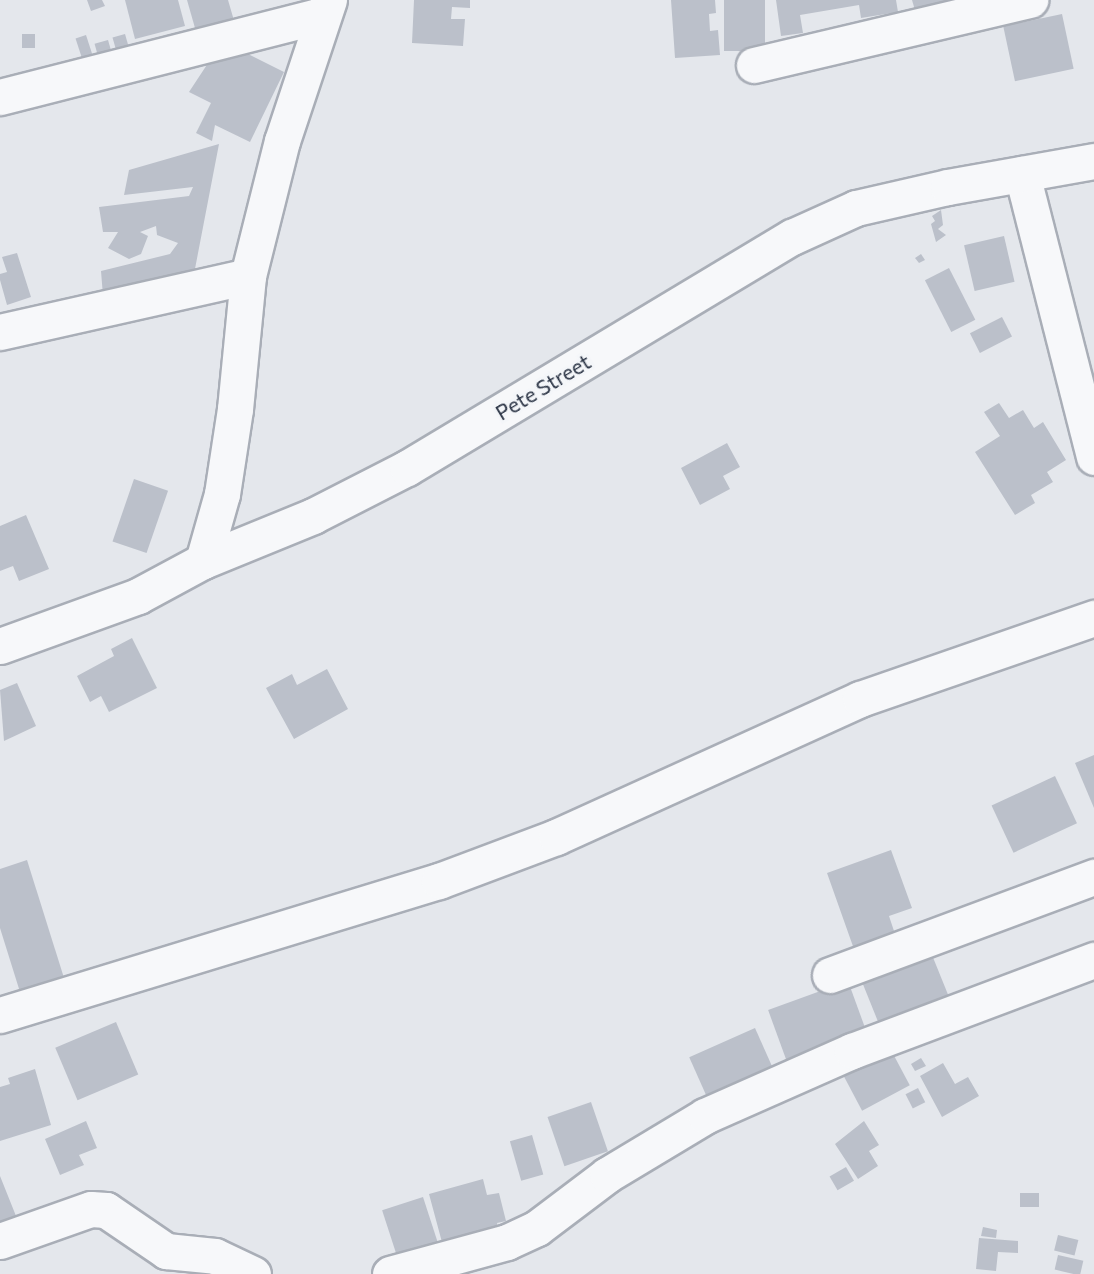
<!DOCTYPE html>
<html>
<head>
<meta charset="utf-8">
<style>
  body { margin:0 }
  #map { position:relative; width:1094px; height:1274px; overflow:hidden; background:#e4e7ec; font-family:Commissioner,sans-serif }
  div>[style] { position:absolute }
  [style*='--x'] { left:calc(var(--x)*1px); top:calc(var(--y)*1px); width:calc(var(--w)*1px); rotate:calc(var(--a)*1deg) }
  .building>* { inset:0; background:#bbc0ca; transform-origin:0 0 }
  .roads { filter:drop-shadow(2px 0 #a9aeb7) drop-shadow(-2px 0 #a9aeb7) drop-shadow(0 2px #a9aeb7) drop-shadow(0 -2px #a9aeb7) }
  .minor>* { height:35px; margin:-17.5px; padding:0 17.5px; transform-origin:17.5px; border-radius:17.5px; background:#f7f8fa }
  span { translate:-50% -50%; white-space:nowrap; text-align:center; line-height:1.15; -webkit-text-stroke:6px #f4f6f9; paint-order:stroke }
  .street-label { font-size:21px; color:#2b3445 }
</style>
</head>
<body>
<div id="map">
  <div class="building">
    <i style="clip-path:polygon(87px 0,102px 0,105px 6px,91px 11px)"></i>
    <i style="clip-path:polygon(125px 0,178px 0,185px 26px,135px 39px)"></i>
    <i style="clip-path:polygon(187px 0,228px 0,235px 24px,197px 35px)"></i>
    <i style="clip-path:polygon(414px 0,470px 0,470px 8px,452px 7px,451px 19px,465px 19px,463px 46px,412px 43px)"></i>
    <i style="clip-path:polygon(671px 0,715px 0,716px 13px,709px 14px,710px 31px,718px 30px,720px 55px,675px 58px)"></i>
    <i style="left:724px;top:0;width:41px;height:51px"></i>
    <i style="clip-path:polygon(776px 0,896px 0,898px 12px,861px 18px,859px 5px,800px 15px,803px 33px,781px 36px)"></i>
    <i style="clip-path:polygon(912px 0,945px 0,948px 8px,917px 17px)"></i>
    <i style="left:1062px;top:14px;width:56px;height:60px;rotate:78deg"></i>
    <i style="left:22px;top:34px;width:13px;height:14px"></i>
    <i style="left:125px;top:34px;width:22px;height:13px;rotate:74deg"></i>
    <i style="left:86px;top:35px;width:32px;height:11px;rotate:72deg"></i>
    <i style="left:108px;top:40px;width:18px;height:14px;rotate:74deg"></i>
    <i style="clip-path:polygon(238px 49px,284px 72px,250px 142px,215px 125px,212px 141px,196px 133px,211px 103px,189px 92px,216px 51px,233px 59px)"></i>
    <i style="clip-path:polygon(219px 144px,194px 274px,103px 296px,101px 271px,170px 254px,178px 243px,157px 235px,156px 226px,140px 232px,148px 236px,141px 254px,129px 259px,108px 248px,118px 232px,103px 232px,99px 207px,189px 196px,193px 187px,124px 195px,129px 170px)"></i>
    <i style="clip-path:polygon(941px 210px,943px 225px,938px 229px,946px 235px,936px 242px,931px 224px,935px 221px,932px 216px)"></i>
    <i style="left:1004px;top:236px;width:47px;height:41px;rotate:77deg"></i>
    <i style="clip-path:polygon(17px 253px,31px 297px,7px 305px,0 280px,0 274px,7px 272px,2px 257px)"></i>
    <i style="clip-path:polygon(921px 254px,925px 260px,919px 263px,915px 258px)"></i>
    <i style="left:949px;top:268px;width:58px;height:27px;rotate:63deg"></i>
    <i style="left:1002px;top:317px;width:22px;height:36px;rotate:63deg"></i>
    <i style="clip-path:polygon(999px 403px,1009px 418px,1023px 410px,1034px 428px,1043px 422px,1066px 460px,1047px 472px,1053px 482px,1031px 495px,1035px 503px,1015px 515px,975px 452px,1000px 436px,984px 412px)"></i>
    <i style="clip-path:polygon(727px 443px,740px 467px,723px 476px,730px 489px,700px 505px,681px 468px)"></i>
    <i style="left:134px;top:479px;width:36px;height:66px;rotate:19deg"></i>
    <i style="clip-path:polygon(26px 515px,49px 569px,19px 581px,13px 566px,0 571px,0 526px)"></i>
    <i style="clip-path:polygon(132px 638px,157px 688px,109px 712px,101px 696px,90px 702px,77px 676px,114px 656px,111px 649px)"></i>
    <i style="clip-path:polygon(327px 669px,348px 709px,294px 739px,266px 688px,292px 674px,297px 685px)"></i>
    <i style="clip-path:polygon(17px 683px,36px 726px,4px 741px,0 690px)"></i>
    <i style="clip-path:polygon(1094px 755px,1094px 808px,1075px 763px)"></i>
    <i style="left:1055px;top:776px;width:52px;height:70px;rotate:65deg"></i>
    <i style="clip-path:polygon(891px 850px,912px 908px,889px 916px,896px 937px,855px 952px,827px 873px)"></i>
    <i style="clip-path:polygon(27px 860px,64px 978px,20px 992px,0 928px,0 869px)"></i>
    <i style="left:932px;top:955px;width:54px;height:75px;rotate:68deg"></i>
    <i style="left:848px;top:981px;width:58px;height:85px;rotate:70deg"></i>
    <i style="left:116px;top:1022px;width:57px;height:66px;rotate:67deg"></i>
    <i style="left:755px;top:1028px;width:46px;height:72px;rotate:66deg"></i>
    <i style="left:891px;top:1050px;width:40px;height:54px;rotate:62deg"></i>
    <i style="clip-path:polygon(921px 1058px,926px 1066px,915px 1071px,911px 1064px)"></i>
    <i style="clip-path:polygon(943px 1063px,955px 1084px,968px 1077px,979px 1096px,942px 1117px,920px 1076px)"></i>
    <i style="clip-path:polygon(35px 1069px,51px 1125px,0 1141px,0 1087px,10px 1084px,8px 1078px)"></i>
    <i style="left:918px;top:1088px;width:16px;height:14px;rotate:63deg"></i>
    <i style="left:591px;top:1102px;width:52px;height:46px;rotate:71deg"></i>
    <i style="clip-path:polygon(86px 1121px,97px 1148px,79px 1155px,84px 1165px,60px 1175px,45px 1139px)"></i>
    <i style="clip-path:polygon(864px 1121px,879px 1145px,869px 1151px,878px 1166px,858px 1179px,835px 1144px)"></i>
    <i style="left:532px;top:1135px;width:41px;height:23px;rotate:74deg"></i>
    <i style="left:846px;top:1167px;width:16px;height:19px;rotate:60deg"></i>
    <i style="clip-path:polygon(0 1176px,20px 1226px,0 1234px)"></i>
    <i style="clip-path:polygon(483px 1179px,487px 1195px,499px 1193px,506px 1221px,497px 1223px,499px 1231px,443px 1246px,429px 1194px)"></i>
    <i style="left:1020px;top:1193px;width:19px;height:14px"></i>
    <i style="left:423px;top:1197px;width:52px;height:43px;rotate:72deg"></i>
    <i style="clip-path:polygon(983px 1227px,997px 1230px,996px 1238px,981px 1236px)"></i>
    <i style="left:1058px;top:1235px;width:21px;height:16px;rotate:14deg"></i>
    <i style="clip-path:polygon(979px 1238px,1018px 1241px,1018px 1253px,998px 1252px,996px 1271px,976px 1269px)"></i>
    <i style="left:1058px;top:1255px;width:26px;height:15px;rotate:13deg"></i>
  </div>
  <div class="roads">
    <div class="minor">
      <i style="--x:754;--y:65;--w:284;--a:-13.3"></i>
      <i style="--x:0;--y:97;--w:332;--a:-14.3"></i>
      <i style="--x:1022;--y:174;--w:292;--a:75.7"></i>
      <i style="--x:0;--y:332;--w:254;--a:-12.7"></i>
      <i style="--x:203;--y:561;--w:70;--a:-74.2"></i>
      <i style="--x:222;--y:494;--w:86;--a:-81.3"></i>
      <i style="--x:235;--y:409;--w:134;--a:-84.4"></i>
      <i style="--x:248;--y:276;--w:139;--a:-75.9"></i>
      <i style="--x:282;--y:141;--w:149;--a:-71.6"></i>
      <i style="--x:0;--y:646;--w:147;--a:-19.9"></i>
      <i style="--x:138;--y:596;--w:74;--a:-28.3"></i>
      <i style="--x:203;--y:561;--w:119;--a:-22.2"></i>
      <i style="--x:313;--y:516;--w:106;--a:-27.1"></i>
      <i style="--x:407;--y:468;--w:449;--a:-31"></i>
      <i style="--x:792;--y:237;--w:70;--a:-24.4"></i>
      <i style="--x:856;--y:208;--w:94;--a:-12.9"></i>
      <i style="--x:948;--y:187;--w:148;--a:-10.1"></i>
      <i style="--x:830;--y:975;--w:282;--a:-20.4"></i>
      <i style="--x:0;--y:1015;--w:459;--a:-17"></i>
      <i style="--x:439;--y:881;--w:125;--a:-20.6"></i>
      <i style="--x:556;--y:837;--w:334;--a:-24.4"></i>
      <i style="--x:860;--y:699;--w:248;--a:-19.1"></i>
      <i style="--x:0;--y:1241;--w:96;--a:-19.4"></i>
      <i style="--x:91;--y:1209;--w:15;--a:4"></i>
      <i style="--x:106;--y:1210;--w:73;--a:34.3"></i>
      <i style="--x:166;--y:1251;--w:49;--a:5.8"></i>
      <i style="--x:215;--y:1256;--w:42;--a:25.3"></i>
      <i style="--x:390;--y:1274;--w:121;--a:-15.3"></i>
      <i style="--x:507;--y:1242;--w:33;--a:-25"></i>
      <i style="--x:537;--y:1228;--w:88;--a:-37.1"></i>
      <i style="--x:607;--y:1175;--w:114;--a:-31"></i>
      <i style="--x:705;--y:1116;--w:161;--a:-23.9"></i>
      <i style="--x:852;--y:1051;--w:259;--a:-20.6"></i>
    </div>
  </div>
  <div class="street-label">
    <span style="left:543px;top:387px;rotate:-31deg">Pete Street</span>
  </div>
</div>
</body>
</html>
